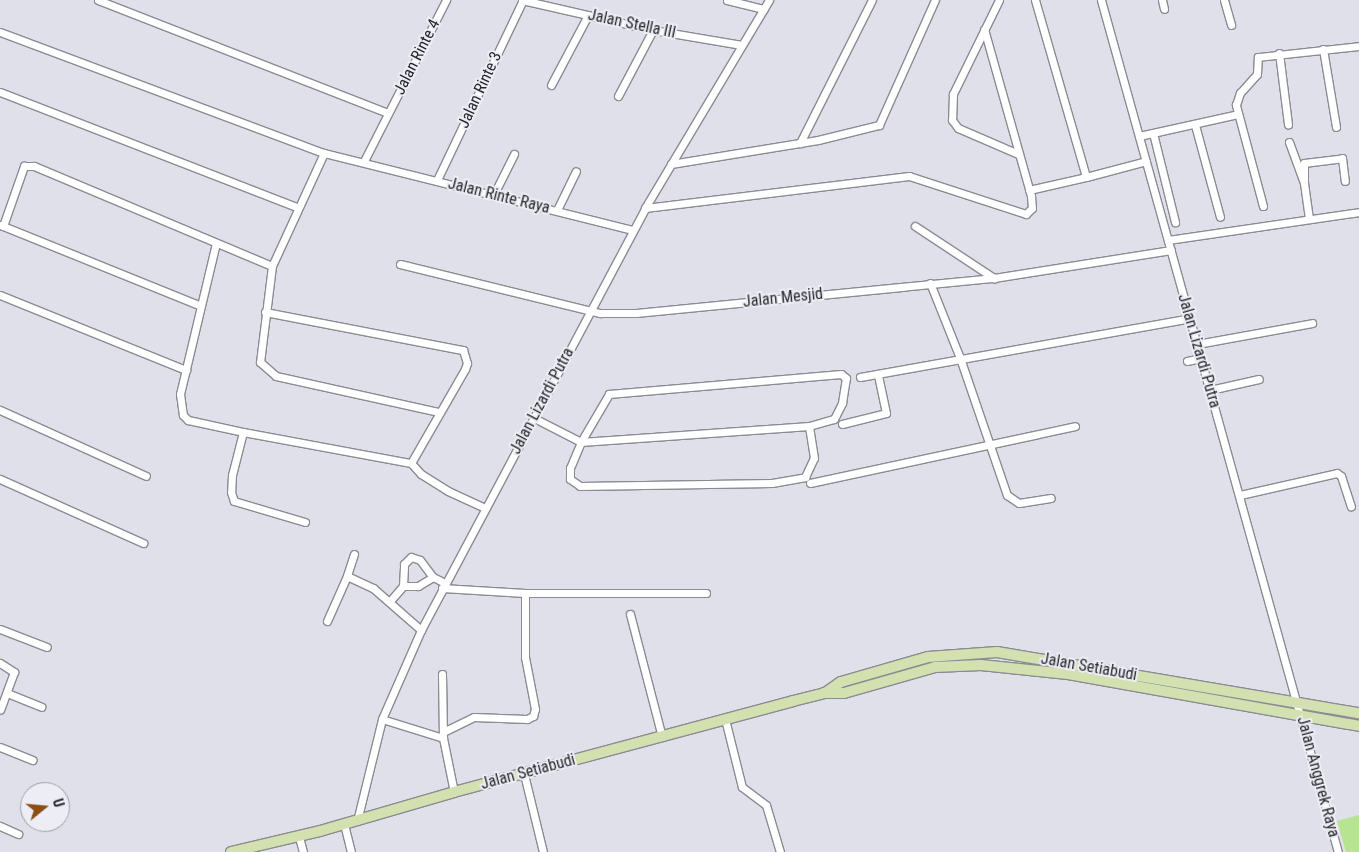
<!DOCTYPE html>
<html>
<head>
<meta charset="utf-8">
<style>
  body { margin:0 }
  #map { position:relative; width:1359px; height:852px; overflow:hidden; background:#dfe0e9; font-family:"Roboto Condensed",sans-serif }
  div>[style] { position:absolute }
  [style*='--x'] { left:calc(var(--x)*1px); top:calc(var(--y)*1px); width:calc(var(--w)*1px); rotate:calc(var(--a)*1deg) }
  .green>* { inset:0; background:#b7e490 }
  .roads { filter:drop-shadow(1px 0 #8b8b93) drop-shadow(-1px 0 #8b8b93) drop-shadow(0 1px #8b8b93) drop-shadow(0 -1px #8b8b93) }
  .minor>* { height:7px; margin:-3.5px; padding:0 3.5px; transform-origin:3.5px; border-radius:3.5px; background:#fff }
  .primary>* { height:10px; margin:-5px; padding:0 5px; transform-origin:5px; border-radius:5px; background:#d3e0af }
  span { translate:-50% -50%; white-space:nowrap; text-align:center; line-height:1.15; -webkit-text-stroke:4px #ededf6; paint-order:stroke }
  .street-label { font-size:16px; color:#27282b }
  .north { position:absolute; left:20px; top:782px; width:50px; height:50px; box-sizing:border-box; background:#ededf6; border:1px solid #9e9ea5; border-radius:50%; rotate:73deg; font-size:14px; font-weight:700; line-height:20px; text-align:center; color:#27282b }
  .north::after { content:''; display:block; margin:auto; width:18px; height:22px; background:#8d4d16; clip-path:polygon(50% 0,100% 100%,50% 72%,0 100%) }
</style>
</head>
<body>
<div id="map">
  <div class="green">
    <i style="clip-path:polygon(1359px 815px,1359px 852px,1346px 852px,1337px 821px)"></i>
  </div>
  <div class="roads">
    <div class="minor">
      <i style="--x:98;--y:0;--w:311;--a:21.3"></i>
      <i style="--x:522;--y:0;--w:134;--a:12.9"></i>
      <i style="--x:653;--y:30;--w:90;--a:9.6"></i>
      <i style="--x:727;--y:0;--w:38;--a:14"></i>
      <i style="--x:999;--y:0;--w:105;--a:116.1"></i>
      <i style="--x:953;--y:94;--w:26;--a:92"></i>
      <i style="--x:952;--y:120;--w:10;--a:53"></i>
      <i style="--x:958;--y:128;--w:65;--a:23.4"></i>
      <i style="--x:1035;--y:0;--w:184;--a:73.9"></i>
      <i style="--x:1086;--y:177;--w:62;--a:-14.9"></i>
      <i style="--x:1101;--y:0;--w:884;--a:74.46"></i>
      <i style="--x:1162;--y:0;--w:9;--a:77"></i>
      <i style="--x:1224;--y:0;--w:26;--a:74"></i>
      <i style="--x:0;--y:32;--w:346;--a:20.5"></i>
      <i style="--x:324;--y:153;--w:318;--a:14"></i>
      <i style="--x:1323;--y:49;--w:79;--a:80.5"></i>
      <i style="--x:1279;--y:53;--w:72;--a:82.8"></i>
      <i style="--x:551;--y:85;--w:79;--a:-62.1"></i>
      <i style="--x:0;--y:92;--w:318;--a:21.2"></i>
      <i style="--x:618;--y:96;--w:75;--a:-62.1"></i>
      <i style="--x:1195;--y:125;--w:95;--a:74.8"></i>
      <i style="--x:1153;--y:133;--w:92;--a:76.1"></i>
      <i style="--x:1139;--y:136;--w:101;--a:-12.5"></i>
      <i style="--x:1289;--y:142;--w:44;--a:69.9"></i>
      <i style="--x:1304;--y:183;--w:36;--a:82"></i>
      <i style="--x:800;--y:143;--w:160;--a:-63.3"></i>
      <i style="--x:324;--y:153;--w:124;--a:114.7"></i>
      <i style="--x:272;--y:266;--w:97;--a:97.1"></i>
      <i style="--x:260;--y:362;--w:21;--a:41"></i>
      <i style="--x:276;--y:376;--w:167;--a:12.5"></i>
      <i style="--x:364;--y:161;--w:181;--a:-63"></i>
      <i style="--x:671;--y:164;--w:149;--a:-9.3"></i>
      <i style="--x:818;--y:140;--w:63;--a:-13.8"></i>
      <i style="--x:879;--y:125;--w:137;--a:-65.9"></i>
      <i style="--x:437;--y:180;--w:199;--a:-64.5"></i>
      <i style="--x:1304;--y:183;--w:20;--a:-90"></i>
      <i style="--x:1304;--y:163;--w:38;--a:-7"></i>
      <i style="--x:1342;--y:158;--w:23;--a:83"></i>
      <i style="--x:1029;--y:190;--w:58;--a:-12.8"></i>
      <i style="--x:493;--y:196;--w:47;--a:-63.4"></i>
      <i style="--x:1263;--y:206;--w:105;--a:-105"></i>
      <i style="--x:1236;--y:105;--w:13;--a:-72"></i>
      <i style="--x:1240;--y:93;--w:25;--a:-48"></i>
      <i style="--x:1257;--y:74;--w:17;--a:-87"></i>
      <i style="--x:1258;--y:57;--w:102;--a:-6.2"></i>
      <i style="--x:645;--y:208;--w:266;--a:-6.9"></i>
      <i style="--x:909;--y:176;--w:123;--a:18"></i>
      <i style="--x:1026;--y:214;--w:8;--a:-45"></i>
      <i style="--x:1032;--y:208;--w:12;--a:-95"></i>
      <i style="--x:1031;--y:196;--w:173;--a:-105.7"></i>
      <i style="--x:557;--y:210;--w:43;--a:-64"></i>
      <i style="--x:0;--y:225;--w:3;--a:18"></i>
      <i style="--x:3;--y:226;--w:64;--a:-70.7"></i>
      <i style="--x:24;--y:166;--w:10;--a:0"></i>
      <i style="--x:34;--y:166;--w:258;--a:22.8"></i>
      <i style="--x:3;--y:226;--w:211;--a:22"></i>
      <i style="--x:915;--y:226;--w:95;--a:33.4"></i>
      <i style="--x:1168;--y:240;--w:193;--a:-8.3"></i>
      <i style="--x:216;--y:243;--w:155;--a:103.4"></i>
      <i style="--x:180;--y:394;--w:21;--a:82"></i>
      <i style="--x:183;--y:415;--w:7;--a:45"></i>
      <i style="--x:188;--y:420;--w:56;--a:12.3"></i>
      <i style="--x:243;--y:432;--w:171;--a:10.5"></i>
      <i style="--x:411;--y:463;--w:15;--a:48"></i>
      <i style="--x:421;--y:474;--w:32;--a:32"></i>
      <i style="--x:448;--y:491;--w:41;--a:24.7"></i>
      <i style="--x:400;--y:264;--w:206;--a:13.8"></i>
      <i style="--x:600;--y:313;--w:36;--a:0"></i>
      <i style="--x:636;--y:313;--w:360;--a:-5.6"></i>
      <i style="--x:994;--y:278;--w:179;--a:-9"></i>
      <i style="--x:930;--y:283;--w:81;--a:68.2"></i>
      <i style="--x:960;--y:358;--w:145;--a:71.1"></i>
      <i style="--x:1007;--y:495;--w:14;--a:34"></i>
      <i style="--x:1019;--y:503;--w:32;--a:-9"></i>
      <i style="--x:0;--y:295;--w:201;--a:22"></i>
      <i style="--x:265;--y:312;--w:202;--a:10.9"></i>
      <i style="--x:463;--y:350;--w:14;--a:73"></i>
      <i style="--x:467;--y:363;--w:6;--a:108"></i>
      <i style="--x:465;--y:369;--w:108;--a:119.9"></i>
      <i style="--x:1197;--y:344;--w:117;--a:-10.3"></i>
      <i style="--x:1187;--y:361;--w:14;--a:-12"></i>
      <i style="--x:860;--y:377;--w:335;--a:-10.1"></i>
      <i style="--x:1210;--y:390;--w:50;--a:-12.7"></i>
      <i style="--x:0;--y:410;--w:160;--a:24.3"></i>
      <i style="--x:534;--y:418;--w:53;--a:27.1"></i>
      <i style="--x:581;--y:442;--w:229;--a:-4"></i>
      <i style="--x:809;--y:426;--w:26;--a:-16"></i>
      <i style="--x:834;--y:419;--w:18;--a:-63"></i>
      <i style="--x:842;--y:403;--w:25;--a:-81"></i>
      <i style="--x:846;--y:378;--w:6;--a:-141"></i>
      <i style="--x:841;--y:374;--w:233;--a:175.1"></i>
      <i style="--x:609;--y:394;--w:56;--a:120.3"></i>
      <i style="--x:581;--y:442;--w:28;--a:113"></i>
      <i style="--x:570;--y:468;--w:11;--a:90"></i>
      <i style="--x:570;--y:479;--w:12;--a:35"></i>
      <i style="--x:580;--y:486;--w:192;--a:-0.9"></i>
      <i style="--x:772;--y:483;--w:34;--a:-10"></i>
      <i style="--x:805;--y:477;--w:21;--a:-65"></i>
      <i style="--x:814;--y:458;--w:32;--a:-99"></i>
      <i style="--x:842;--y:424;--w:45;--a:-14"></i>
      <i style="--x:886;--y:413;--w:40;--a:-102"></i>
      <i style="--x:243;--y:432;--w:44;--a:104.3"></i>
      <i style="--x:232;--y:475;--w:17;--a:93"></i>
      <i style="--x:231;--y:492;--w:9;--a:72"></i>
      <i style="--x:234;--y:501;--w:74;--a:16.5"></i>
      <i style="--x:0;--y:479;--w:157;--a:24.1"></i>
      <i style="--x:810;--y:483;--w:271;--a:-12.1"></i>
      <i style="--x:1240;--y:495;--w:99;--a:-12.8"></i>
      <i style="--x:1337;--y:473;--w:5;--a:37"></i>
      <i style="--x:1341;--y:476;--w:32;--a:72"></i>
      <i style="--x:354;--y:554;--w:23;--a:108"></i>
      <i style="--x:347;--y:576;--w:29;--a:25"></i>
      <i style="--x:373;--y:588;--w:64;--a:41.2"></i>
      <i style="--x:403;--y:586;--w:22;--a:-87"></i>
      <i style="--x:404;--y:564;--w:10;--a:-45"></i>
      <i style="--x:411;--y:557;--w:9;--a:18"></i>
      <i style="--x:420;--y:560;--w:21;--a:53"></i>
      <i style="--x:433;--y:577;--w:13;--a:27"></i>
      <i style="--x:442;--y:588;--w:83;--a:3.4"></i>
      <i style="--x:390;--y:601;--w:20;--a:-49"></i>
      <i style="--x:403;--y:586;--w:15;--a:0"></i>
      <i style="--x:418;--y:586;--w:17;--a:-31"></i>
      <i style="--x:630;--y:614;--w:127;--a:75.4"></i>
      <i style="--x:327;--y:621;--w:49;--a:-66"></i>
      <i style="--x:0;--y:629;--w:50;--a:21"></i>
      <i style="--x:0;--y:663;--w:17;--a:33"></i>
      <i style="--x:14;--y:672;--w:40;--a:110.2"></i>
      <i style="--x:442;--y:674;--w:64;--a:89.1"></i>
      <i style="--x:443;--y:738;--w:55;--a:78.5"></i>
      <i style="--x:7;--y:693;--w:37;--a:22"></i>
      <i style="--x:382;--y:719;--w:64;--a:17.3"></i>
      <i style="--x:725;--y:719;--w:70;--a:76"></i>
      <i style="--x:742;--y:787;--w:30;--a:37"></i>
      <i style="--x:766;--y:805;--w:49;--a:73.4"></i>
      <i style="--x:443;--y:732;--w:34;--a:-26"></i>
      <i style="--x:474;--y:717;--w:53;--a:2.2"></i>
      <i style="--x:527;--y:719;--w:7;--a:-27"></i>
      <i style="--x:533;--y:716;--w:7;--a:-74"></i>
      <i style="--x:535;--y:709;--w:53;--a:-100.9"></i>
      <i style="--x:525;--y:657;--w:64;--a:-90"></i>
      <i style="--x:525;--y:593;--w:181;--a:0"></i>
      <i style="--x:0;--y:747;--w:35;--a:22"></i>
      <i style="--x:524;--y:774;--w:80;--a:76.3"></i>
      <i style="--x:357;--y:821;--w:105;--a:-76.2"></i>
      <i style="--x:382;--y:719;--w:97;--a:-66.3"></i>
      <i style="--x:421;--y:630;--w:478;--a:-62"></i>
      <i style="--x:645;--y:208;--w:242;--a:-59.2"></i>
      <i style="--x:344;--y:824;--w:29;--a:76"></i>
      <i style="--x:0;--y:826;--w:20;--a:24"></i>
      <i style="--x:299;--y:837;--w:16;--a:75"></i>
    </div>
    <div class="primary">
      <i style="--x:825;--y:693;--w:19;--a:-35"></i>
      <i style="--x:841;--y:682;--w:91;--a:-16"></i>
      <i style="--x:928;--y:657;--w:69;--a:-4.1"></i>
      <i style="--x:997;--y:652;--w:367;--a:9.6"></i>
      <i style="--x:231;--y:852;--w:91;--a:-13.3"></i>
      <i style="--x:320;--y:831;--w:140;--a:-16.2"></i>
      <i style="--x:454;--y:792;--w:351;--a:-15"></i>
      <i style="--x:793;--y:701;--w:32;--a:-14"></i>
      <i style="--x:824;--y:693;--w:20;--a:0"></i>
      <i style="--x:844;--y:693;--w:95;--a:-15.9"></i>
      <i style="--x:935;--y:667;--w:46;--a:-2.5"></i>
      <i style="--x:981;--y:665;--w:87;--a:5.9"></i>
      <i style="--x:1068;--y:674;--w:296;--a:10.1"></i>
    </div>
  </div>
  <div class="street-label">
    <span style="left:632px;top:24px;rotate:12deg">Jalan Stella III</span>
    <span style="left:417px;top:57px;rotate:-63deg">Jalan Rinte 4</span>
    <span style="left:480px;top:90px;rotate:-65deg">Jalan Rinte 3</span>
    <span style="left:499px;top:196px;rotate:14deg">Jalan Rinte Raya</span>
    <span style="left:783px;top:298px;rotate:-6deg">Jalan Mesjid</span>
    <span style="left:1199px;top:351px;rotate:74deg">Jalan Lizardi Putra</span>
    <span style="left:542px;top:401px;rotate:-62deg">Jalan Lizardi Putra</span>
    <span style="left:1089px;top:667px;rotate:10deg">Jalan Setiabudi</span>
    <span style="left:528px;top:772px;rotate:-15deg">Jalan Setiabudi</span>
    <span style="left:1318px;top:777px;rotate:75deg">Jalan Anggrek Raya</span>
  </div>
  <div class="north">U</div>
</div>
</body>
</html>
